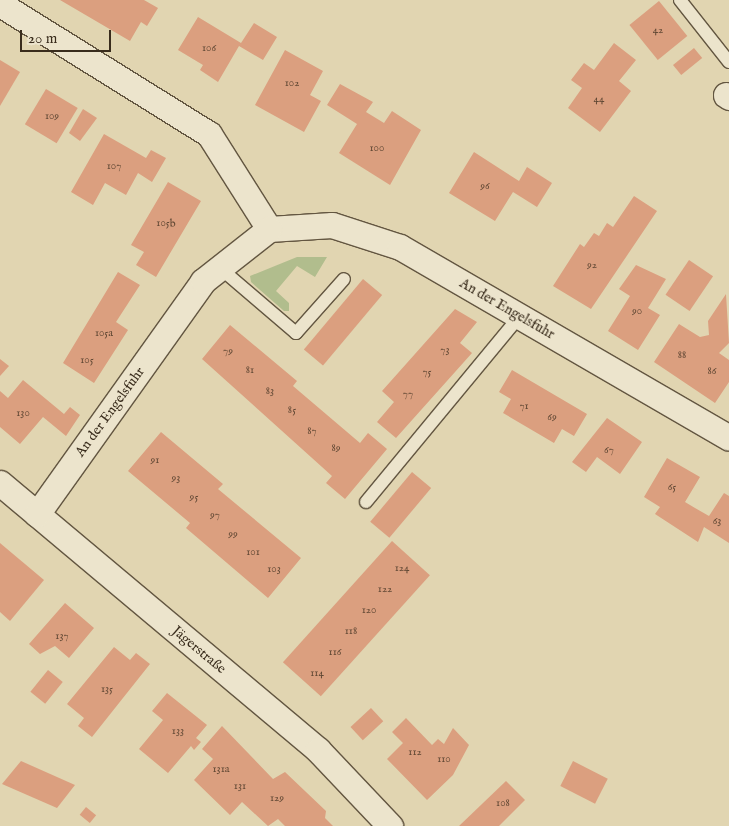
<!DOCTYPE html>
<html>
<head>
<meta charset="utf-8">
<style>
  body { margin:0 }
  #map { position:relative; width:729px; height:826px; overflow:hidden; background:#e1d5b1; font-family:"IM FELL English",serif }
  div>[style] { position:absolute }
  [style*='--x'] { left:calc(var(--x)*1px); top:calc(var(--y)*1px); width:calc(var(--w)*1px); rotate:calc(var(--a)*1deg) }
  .green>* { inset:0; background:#b1bd8d }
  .building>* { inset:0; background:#db9f7f; transform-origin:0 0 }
  .roads { filter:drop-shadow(1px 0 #635641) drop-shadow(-1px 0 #635641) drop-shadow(0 1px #635641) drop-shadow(0 -1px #635641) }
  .service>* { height:12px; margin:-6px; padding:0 6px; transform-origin:6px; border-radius:6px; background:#ece4cc }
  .minor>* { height:25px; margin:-12.5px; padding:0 12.5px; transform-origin:12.5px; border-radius:12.5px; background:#ece4cc }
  span { translate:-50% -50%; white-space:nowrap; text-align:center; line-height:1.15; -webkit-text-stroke:4px #ece4cc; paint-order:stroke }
  .number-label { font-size:11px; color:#624935 }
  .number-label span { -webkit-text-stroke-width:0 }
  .street-label { font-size:14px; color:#392c1c }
  .scale { position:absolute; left:20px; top:30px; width:91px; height:22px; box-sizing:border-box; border:2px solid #392c1c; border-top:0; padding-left:6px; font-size:15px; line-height:18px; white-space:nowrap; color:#392c1c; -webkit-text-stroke:4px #ece4cc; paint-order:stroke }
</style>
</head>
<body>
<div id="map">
  <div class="green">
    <i style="clip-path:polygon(297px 257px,327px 257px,315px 277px,297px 266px,276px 291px,289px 303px,289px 311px,284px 311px,251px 282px,250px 276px)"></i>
  </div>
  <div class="building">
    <i style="clip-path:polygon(60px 0,144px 0,158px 8px,147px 26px,141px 22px,130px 41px)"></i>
    <i style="left:659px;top:1px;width:45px;height:38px;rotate:51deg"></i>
    <i style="clip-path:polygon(198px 17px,241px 43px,254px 23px,277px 37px,263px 60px,239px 46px,218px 82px,200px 70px,203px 65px,178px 50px)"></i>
    <i style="clip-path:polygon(614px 43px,636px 60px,619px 81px,631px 91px,600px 132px,568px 108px,582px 88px,571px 80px,584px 63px,594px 70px)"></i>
    <i style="left:694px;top:48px;width:13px;height:27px;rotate:51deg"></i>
    <i style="clip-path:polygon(285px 50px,323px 71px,310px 95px,321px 101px,304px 132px,255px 105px)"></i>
    <i style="clip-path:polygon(0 60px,20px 72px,0 106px)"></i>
    <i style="clip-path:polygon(340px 84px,373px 102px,366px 112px,384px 123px,392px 111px,421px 130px,390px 185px,339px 153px,357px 124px,327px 105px)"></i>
    <i style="left:46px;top:89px;width:37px;height:41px;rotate:31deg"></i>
    <i style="clip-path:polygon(83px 109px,97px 118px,80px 141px,69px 133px)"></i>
    <i style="clip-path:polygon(104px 134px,146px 158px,151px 150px,166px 158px,152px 182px,138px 173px,126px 195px,105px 183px,93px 205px,71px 192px)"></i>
    <i style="clip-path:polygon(474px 152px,519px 181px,527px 167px,552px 183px,537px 207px,513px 192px,495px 221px,449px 193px)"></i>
    <i style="clip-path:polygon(168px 182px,201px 201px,156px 277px,136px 265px,144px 252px,131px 245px)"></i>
    <i style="clip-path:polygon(634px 196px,657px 211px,591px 309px,553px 286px,580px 244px,584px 247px,594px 233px,599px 236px,607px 223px,613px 227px)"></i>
    <i style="left:689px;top:260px;width:29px;height:42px;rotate:34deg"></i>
    <i style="clip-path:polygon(636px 265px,666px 279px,648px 308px,660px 315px,638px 350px,608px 331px,630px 296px,619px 289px)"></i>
    <i style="clip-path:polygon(118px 272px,140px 285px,116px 322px,128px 330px,94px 383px,63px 363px)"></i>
    <i style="left:363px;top:279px;width:25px;height:92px;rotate:40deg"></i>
    <i style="clip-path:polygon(726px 294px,729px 343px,719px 353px,729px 360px,729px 382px,715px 403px,654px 362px,679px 324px,700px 337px,709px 335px,708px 321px)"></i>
    <i style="clip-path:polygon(455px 309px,477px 322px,460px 343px,472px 353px,396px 438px,377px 422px,394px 402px,382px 391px)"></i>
    <i style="clip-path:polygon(230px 325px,297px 381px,293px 386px,360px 443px,368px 433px,387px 449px,345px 499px,326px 483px,332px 476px,202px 359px)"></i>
    <i style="clip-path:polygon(0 359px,9px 366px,0 376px)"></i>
    <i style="clip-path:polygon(512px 370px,587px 414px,574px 436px,562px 429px,554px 443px,503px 413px,511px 399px,499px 392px)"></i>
    <i style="clip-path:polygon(23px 380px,64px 414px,70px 407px,80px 415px,66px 436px,43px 417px,20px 444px,0 427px,0 391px,8px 398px)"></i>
    <i style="clip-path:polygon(607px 418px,642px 442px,620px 474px,597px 457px,586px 472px,572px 462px)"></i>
    <i style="clip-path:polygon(161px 432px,223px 484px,218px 489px,301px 558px,268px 598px,186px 528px,190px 523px,128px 471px)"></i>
    <i style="clip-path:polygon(667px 458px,700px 477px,685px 502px,695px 508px,709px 516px,724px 493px,729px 496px,729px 543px,704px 527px,698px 542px,655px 514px,660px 507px,644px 497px)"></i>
    <i style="left:412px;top:472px;width:25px;height:65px;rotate:40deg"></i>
    <i style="left:392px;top:541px;width:51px;height:163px;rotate:42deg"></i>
    <i style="clip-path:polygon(0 543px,44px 580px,10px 621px,0 612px)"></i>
    <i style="clip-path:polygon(65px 603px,94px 628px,69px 658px,55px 646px,40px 654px,29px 644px)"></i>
    <i style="clip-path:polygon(114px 647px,130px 660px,136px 653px,150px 664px,92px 737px,78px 726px,84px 718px,67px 704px)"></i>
    <i style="left:48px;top:670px;width:19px;height:28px;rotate:39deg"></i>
    <i style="clip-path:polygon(167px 693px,207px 725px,196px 738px,201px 742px,194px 750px,191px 746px,168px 773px,139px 749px,163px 720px,152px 711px)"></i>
    <i style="left:371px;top:708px;width:18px;height:28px;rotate:47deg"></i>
    <i style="clip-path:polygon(406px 718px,432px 745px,438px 739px,444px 744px,453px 728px,469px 745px,453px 775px,427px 800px,387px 759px,403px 743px,392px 732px)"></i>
    <i style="clip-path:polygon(222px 726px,273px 779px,285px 772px,326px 811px,325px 818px,333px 826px,285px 826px,278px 819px,268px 826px,242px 802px,230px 815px,194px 780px,213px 759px,202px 749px)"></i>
    <i style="clip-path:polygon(21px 761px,75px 785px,57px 808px,2px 784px)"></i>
    <i style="left:573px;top:761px;width:39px;height:28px;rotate:27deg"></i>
    <i style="clip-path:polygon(506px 781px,525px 800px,499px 826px,459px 826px)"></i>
    <i style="left:86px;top:807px;width:13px;height:10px;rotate:39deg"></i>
  </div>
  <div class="roads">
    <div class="service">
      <i style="--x:680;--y:0;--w:79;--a:51.7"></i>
      <i style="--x:220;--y:268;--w:100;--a:40.5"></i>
      <i style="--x:296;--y:333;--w:72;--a:-48.4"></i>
      <i style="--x:366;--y:502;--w:241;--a:-50.4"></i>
    </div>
    <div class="minor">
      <i style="--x:0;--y:4;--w:246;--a:31.9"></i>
      <i style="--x:209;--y:134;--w:112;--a:57.7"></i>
      <i style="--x:269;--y:229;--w:63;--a:-3.6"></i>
      <i style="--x:332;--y:225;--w:71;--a:17.9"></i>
      <i style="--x:400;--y:247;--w:380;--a:30.1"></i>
      <i style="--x:726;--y:95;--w:4;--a:34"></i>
      <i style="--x:0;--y:483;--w:415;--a:40"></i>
      <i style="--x:318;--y:750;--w:105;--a:46.5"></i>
      <i style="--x:37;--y:514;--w:286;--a:-54.5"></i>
      <i style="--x:203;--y:281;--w:84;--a:-38.2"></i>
    </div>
  </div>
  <div class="number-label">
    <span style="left:658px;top:30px">42</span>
    <span style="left:209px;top:48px">106</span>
    <span style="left:292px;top:83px">102</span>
    <span style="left:599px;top:99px">44</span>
    <span style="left:52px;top:116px">109</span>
    <span style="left:377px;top:148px">100</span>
    <span style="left:114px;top:166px">107</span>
    <span style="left:485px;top:186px">96</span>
    <span style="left:166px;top:223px">105b</span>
    <span style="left:592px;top:265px">92</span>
    <span style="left:637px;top:311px">90</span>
    <span style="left:104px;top:333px">105a</span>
    <span style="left:445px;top:350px">73</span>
    <span style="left:228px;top:351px">79</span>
    <span style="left:682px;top:355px">88</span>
    <span style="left:87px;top:360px">105</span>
    <span style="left:250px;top:370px">81</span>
    <span style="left:712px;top:371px">86</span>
    <span style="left:427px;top:372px">75</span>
    <span style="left:270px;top:391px">83</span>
    <span style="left:408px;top:394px">77</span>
    <span style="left:524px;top:406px">71</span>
    <span style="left:292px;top:410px">85</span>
    <span style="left:23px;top:413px">130</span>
    <span style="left:552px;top:417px">69</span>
    <span style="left:312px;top:431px">87</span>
    <span style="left:336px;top:448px">89</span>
    <span style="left:609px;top:450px">67</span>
    <span style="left:155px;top:460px">91</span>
    <span style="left:176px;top:478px">93</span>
    <span style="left:672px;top:487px">65</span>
    <span style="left:194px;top:497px">95</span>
    <span style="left:215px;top:515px">97</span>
    <span style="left:717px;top:521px">63</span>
    <span style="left:233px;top:534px">99</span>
    <span style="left:253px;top:552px">101</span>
    <span style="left:402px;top:568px">124</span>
    <span style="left:274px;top:569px">103</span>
    <span style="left:385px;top:589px">122</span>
    <span style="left:369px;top:610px">120</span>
    <span style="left:351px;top:631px">118</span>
    <span style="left:62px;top:636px">137</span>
    <span style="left:335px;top:652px">116</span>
    <span style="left:317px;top:673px">114</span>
    <span style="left:107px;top:689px">135</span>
    <span style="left:178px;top:731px">133</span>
    <span style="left:415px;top:752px">112</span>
    <span style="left:444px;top:759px">110</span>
    <span style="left:221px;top:769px">131a</span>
    <span style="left:240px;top:786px">131</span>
    <span style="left:277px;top:798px">129</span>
    <span style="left:503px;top:803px">108</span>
  </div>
  <div class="street-label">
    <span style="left:507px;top:309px;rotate:30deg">An der Engelsfuhr</span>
    <span style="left:110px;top:412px;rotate:-54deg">An der Engelsfuhr</span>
    <span style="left:199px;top:650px;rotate:40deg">Jägerstraße</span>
  </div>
  <div class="scale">20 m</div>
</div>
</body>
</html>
